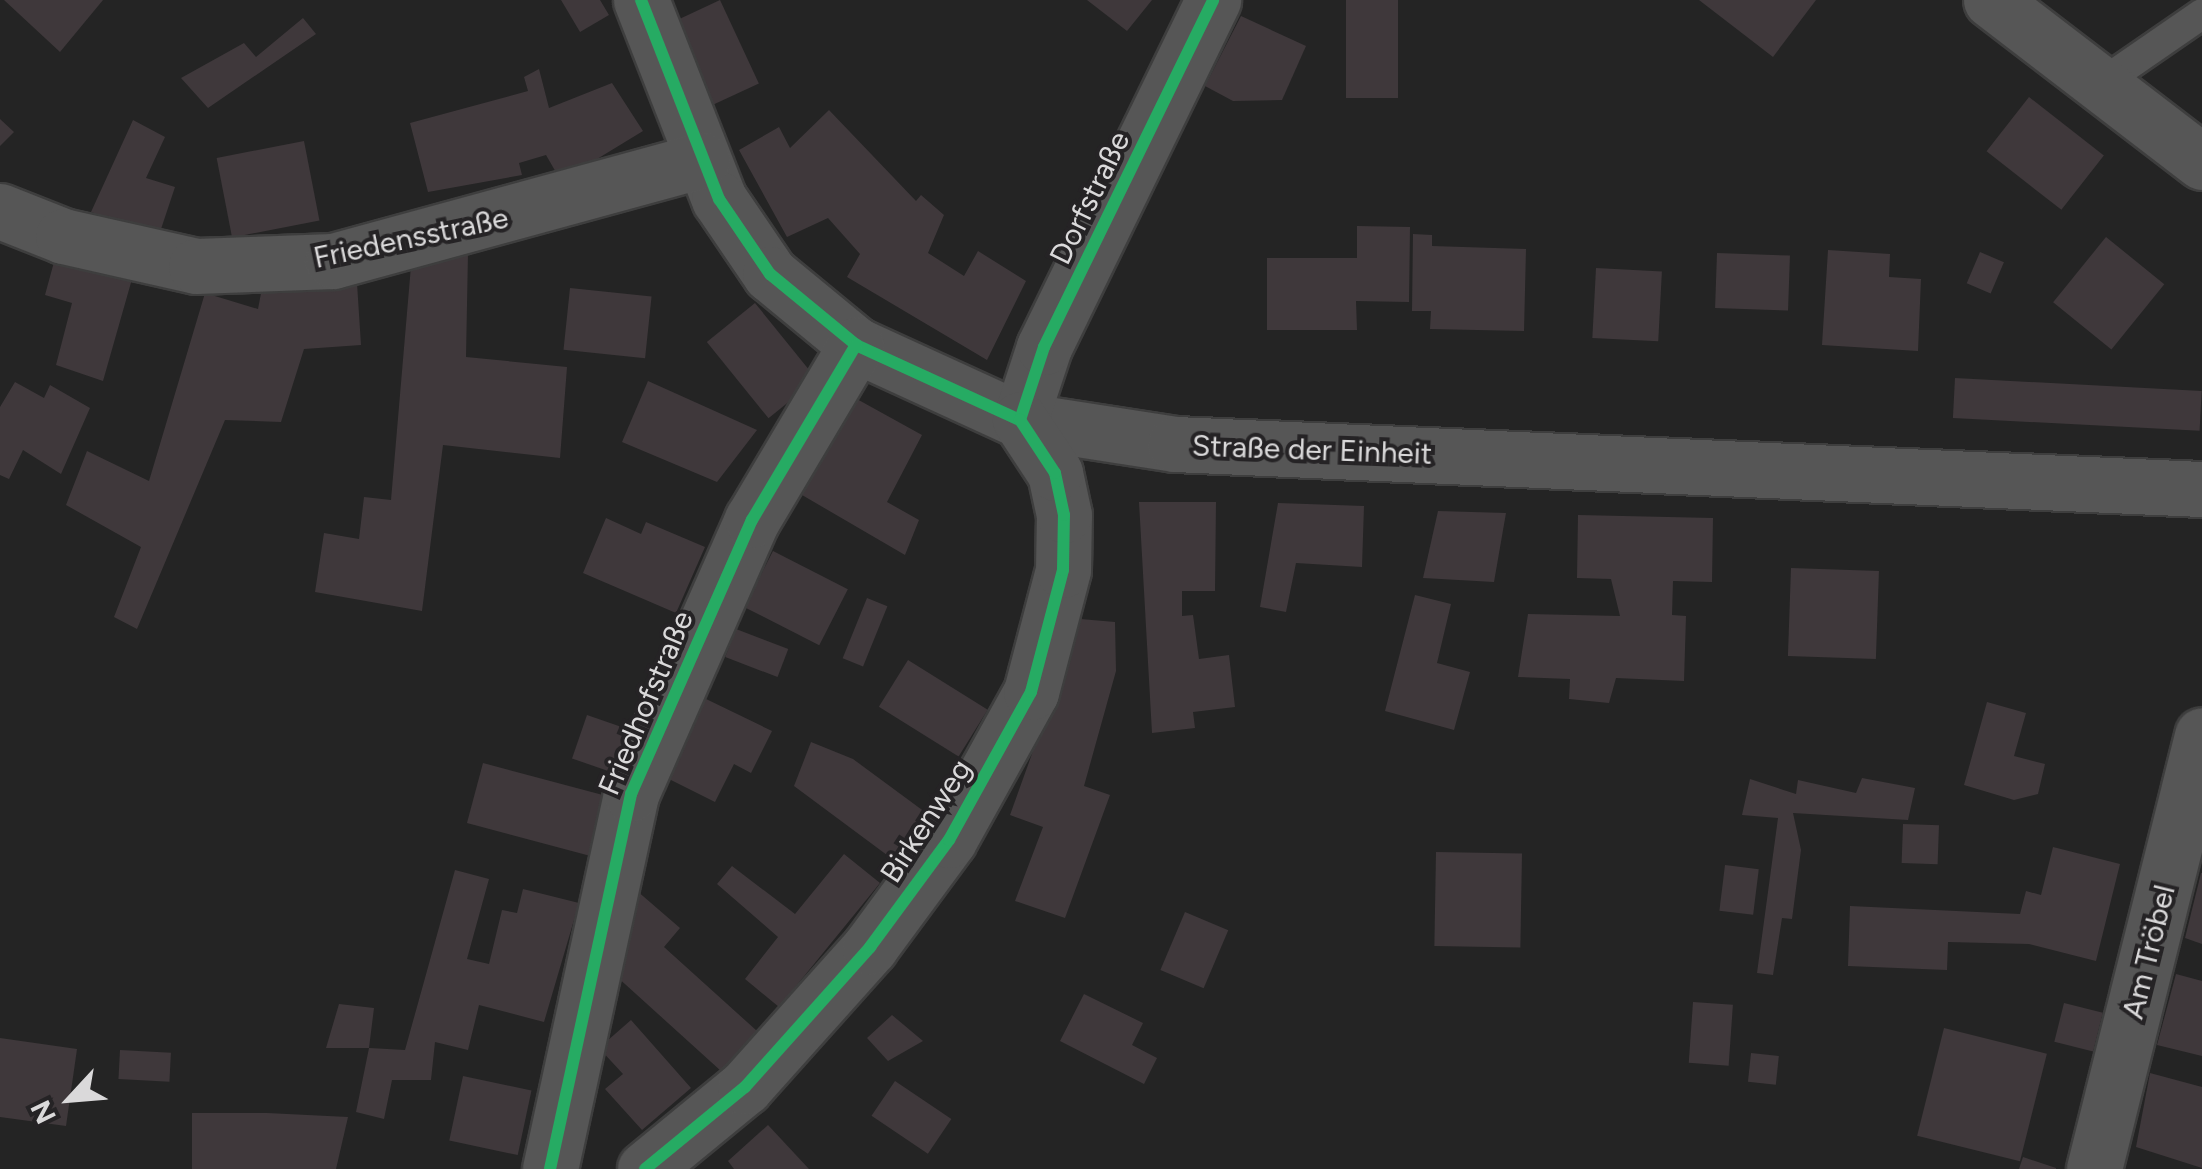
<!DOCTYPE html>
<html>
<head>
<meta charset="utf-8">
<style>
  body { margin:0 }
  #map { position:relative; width:2202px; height:1169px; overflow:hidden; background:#242424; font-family:Figtree,sans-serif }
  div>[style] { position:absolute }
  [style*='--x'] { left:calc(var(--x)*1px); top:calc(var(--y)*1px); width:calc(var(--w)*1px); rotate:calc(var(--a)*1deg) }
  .building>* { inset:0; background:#3f383b; transform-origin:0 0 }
  .roads { filter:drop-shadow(2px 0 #3e3e3e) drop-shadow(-2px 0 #3e3e3e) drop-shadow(0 2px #3e3e3e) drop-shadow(0 -2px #3e3e3e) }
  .service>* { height:30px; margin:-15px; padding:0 15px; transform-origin:15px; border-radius:15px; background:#565656 }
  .minor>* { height:55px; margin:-27.5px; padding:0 27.5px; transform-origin:27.5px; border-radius:27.5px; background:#565656 }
  .cycleway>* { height:12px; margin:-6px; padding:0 6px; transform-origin:6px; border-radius:6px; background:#26ab63 }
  span { translate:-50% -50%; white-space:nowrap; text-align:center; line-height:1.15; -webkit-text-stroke:8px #252325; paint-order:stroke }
  .street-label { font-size:30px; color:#dad9da }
  .north { position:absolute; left:20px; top:1049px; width:100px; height:100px; -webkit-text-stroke:8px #252325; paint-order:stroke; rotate:244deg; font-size:28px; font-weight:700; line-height:40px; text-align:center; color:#dad9da }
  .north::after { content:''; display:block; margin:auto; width:35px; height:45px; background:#dad9da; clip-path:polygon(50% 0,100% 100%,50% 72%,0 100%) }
</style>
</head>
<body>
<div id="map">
  <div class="building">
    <i style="clip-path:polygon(4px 0,103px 0,60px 52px)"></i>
    <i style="clip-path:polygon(561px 0,600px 0,609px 15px,580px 32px)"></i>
    <i style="left:720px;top:0;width:92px;height:53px;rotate:65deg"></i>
    <i style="clip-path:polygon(1087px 0,1152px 0,1127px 31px)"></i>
    <i style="left:1346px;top:0;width:52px;height:98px"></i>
    <i style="clip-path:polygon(1699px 0,1816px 0,1773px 57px)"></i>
    <i style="clip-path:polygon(1241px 16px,1306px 46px,1282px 100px,1233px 101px,1205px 86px)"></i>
    <i style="clip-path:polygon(303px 18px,316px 34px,208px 108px,181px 78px,244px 43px,256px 57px)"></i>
    <i style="clip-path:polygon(539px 69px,549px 108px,612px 83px,643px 131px,561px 181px,546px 155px,519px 163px,522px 175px,428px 192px,410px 123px,528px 91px,524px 77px)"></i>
    <i style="left:2029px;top:97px;width:95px;height:69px;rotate:38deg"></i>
    <i style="clip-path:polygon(829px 110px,916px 201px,921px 195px,944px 215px,928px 253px,964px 276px,978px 251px,1026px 281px,987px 360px,847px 277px,860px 254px,828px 218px,787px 237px,739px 150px,779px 127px,790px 148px)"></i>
    <i style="clip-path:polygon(0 119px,14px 132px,0 146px)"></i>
    <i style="clip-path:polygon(133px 120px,165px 137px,146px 178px,175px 187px,159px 235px,91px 212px)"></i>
    <i style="left:304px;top:141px;width:81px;height:89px;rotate:79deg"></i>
    <i style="clip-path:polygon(1357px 226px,1410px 227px,1409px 302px,1356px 301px,1357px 330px,1267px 330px,1267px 258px,1357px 258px)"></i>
    <i style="clip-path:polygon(1413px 234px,1432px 235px,1432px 246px,1526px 249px,1524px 331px,1430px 329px,1431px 311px,1412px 311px)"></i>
    <i style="left:2106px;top:237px;width:75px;height:84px;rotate:39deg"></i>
    <i style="clip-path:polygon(1828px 250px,1890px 254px,1889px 277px,1921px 279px,1918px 351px,1822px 345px)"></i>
    <i style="clip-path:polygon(57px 251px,134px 272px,103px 381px,56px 365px,72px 303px,45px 295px)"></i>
    <i style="left:1980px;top:252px;width:26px;height:34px;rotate:23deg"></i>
    <i style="clip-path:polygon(468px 253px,466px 357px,567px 367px,560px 458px,443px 445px,422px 611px,315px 592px,324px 533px,359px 539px,364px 497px,391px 500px,411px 266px)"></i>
    <i style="left:1717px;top:253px;width:73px;height:55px;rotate:2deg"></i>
    <i style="left:1596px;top:268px;width:66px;height:70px;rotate:3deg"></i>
    <i style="clip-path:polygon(357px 283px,361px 345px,304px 349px,281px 422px,225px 420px,137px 629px,114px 617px,141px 547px,66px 505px,87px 451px,149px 481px,205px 293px,258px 309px,262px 288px)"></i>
    <i style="left:570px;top:288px;width:82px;height:62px;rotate:6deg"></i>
    <i style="left:755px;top:303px;width:98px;height:62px;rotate:51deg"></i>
    <i style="left:1955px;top:378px;width:247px;height:40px;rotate:3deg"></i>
    <i style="clip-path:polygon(648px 381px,757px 430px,717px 482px,622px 442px)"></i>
    <i style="clip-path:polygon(15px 382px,44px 398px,50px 385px,90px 408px,61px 474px,23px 450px,9px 479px,0 475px,0 407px)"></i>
    <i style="clip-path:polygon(855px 398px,922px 435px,887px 502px,919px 520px,905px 555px,802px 495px)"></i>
    <i style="clip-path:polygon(1139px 502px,1216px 502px,1215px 591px,1182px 591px,1182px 616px,1193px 615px,1199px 659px,1229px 655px,1235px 707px,1193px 712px,1195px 728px,1152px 733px)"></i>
    <i style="clip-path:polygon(1278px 503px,1364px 506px,1362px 567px,1296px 563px,1286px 612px,1260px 607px)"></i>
    <i style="clip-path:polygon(1438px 511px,1506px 513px,1494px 582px,1423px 578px)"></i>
    <i style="clip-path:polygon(1578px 515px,1713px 518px,1712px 582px,1673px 581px,1672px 615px,1686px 616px,1684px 681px,1616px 678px,1609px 703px,1569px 699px,1570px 679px,1518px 677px,1528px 614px,1620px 616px,1611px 579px,1577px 578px)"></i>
    <i style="clip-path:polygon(606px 518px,641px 534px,646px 522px,705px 547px,676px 613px,583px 573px)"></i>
    <i style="left:773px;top:551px;width:84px;height:63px;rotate:27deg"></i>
    <i style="left:1791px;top:568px;width:88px;height:88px;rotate:2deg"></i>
    <i style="clip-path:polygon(1415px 595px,1451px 604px,1437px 663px,1470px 672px,1454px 730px,1385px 711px)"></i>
    <i style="left:867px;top:598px;width:22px;height:65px;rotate:22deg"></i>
    <i style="clip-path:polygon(1069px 618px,1115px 622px,1116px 671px,1084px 786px,1110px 795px,1065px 918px,1015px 901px,1043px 827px,1010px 815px,1051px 701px)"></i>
    <i style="left:736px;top:629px;width:56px;height:30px;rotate:21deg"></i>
    <i style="left:908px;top:660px;width:94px;height:55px;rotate:32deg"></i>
    <i style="clip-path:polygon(704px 698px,772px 731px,751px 773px,734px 764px,715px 802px,665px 777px)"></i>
    <i style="clip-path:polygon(1987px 702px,2026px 713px,2014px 756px,2045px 764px,2038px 794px,2014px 800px,1964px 785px)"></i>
    <i style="left:587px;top:715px;width:42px;height:46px;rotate:19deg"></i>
    <i style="clip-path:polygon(811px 742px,853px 759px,929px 815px,895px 861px,794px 786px)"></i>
    <i style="left:483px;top:763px;width:126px;height:62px;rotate:15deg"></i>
    <i style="clip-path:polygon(1862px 778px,1915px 788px,1908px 820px,1793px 813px,1801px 850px,1792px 919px,1782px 918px,1773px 975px,1757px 973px,1778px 818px,1742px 815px,1750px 779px,1796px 794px,1798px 780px,1856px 793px)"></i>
    <i style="left:1903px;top:824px;width:36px;height:39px;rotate:2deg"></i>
    <i style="clip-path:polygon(2053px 847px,2120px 864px,2096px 961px,2029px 944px,1948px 942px,1947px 970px,1848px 966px,1850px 906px,2020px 914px,2026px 891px,2041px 895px)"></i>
    <i style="left:1436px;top:852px;width:86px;height:94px;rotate:1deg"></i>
    <i style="clip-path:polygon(844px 854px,880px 883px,779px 1007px,745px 979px,778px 937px,717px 884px,732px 866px,795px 914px)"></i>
    <i style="left:1725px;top:865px;width:34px;height:46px;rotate:7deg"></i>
    <i style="clip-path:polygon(455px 870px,489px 879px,467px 959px,489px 964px,502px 910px,517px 913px,523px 889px,579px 903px,544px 1022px,479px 1005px,468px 1050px,435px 1042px,431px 1080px,392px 1080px,384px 1119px,356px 1112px,369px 1048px,405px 1050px)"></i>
    <i style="clip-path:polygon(2201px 873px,2202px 873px,2202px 944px,2185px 938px)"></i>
    <i style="clip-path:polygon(636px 890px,680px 928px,664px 947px,757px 1031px,721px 1071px,615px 975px)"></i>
    <i style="left:1185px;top:912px;width:47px;height:63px;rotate:23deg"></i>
    <i style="clip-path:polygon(2176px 974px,2202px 981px,2202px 1056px,2157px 1045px)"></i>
    <i style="clip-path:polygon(1084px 994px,1143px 1023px,1132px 1045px,1157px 1058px,1144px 1084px,1060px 1041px)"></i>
    <i style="left:1693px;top:1002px;width:40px;height:61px;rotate:4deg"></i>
    <i style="left:2064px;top:1003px;width:40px;height:40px;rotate:14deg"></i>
    <i style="clip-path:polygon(339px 1004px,374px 1008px,369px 1048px,326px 1048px)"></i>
    <i style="clip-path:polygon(892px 1015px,923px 1041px,888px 1061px,867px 1038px)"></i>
    <i style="clip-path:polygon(631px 1020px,691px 1088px,642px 1130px,605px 1089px,623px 1074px,599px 1048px)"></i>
    <i style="left:1944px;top:1028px;width:106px;height:111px;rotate:14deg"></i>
    <i style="clip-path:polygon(0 1038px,77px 1049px,66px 1126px,0 1117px)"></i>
    <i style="left:120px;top:1050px;width:51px;height:29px;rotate:3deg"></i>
    <i style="left:1751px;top:1053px;width:28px;height:29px;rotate:6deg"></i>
    <i style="clip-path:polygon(2150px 1073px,2202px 1087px,2202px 1168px,2136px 1147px)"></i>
    <i style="left:463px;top:1076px;width:70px;height:66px;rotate:12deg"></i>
    <i style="left:895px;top:1081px;width:68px;height:42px;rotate:34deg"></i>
    <i style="clip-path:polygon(192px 1113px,267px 1113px,348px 1117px,336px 1169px,192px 1169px)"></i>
    <i style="clip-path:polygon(768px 1125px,809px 1169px,734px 1169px,728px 1161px)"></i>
    <i style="clip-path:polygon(2023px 1157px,2056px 1168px,2056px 1169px,2019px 1169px)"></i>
  </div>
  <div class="roads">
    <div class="service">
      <i style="--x:2099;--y:85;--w:125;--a:-34.6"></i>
    </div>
    <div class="minor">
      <i style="--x:641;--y:0;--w:214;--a:68.6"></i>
      <i style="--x:719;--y:199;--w:91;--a:55.8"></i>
      <i style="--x:770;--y:274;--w:112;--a:39.5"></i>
      <i style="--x:856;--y:345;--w:180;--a:24.6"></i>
      <i style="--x:1020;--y:420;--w:157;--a:8.8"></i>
      <i style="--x:1175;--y:444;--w:1028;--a:2.51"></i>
      <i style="--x:1991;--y:0;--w:266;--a:37.5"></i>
      <i style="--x:0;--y:211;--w:68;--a:21.6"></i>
      <i style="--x:63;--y:236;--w:136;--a:12.7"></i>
      <i style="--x:196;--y:266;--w:137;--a:-2.1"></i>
      <i style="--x:333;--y:261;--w:383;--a:-15.3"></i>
      <i style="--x:1020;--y:420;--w:77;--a:-71.8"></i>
      <i style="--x:1044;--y:347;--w:386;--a:-64"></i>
      <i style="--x:550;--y:1169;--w:384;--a:-77.8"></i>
      <i style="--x:631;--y:794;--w:300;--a:-66.2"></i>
      <i style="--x:752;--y:520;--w:204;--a:-59.3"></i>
      <i style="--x:645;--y:1169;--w:129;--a:-39.4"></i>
      <i style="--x:745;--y:1087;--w:188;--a:-48.2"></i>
      <i style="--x:870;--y:947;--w:133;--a:-53.6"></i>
      <i style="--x:949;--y:840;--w:169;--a:-61"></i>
      <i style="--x:1031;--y:692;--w:126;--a:-75.3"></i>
      <i style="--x:1063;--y:570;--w:55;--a:-89"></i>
      <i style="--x:1064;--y:515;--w:43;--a:-102.1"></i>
      <i style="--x:1055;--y:473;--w:64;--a:-123.4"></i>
      <i style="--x:2094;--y:1169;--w:447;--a:-76"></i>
    </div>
  </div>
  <div class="cycleway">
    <i style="--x:641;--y:0;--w:214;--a:68.6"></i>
    <i style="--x:719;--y:199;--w:91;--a:55.8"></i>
    <i style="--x:770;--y:274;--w:112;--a:39.5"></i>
    <i style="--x:856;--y:345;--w:180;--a:24.6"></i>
    <i style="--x:1020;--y:420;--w:77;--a:-71.8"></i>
    <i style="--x:1044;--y:347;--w:386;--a:-64"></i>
    <i style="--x:550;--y:1169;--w:384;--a:-77.8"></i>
    <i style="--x:631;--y:794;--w:300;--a:-66.2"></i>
    <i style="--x:752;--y:520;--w:204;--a:-59.3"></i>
    <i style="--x:645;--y:1169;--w:129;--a:-39.4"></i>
    <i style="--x:745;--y:1087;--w:188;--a:-48.2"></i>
    <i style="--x:870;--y:947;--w:133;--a:-53.6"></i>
    <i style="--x:949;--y:840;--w:169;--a:-61"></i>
    <i style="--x:1031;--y:692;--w:126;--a:-75.3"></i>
    <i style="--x:1063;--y:570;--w:55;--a:-89"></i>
    <i style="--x:1064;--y:515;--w:43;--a:-102.1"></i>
    <i style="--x:1055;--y:473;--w:64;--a:-123.4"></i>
  </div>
  <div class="street-label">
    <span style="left:1090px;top:198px;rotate:-64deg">Dorfstraße</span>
    <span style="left:411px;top:238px;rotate:-12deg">Friedensstraße</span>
    <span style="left:1312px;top:450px;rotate:2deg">Straße der Einheit</span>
    <span style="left:646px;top:703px;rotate:-67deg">Friedhofstraße</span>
    <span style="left:926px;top:821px;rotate:-57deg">Birkenweg</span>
    <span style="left:2149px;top:952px;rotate:-76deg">Am Tröbel</span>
  </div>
  <div class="north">N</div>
</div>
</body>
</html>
